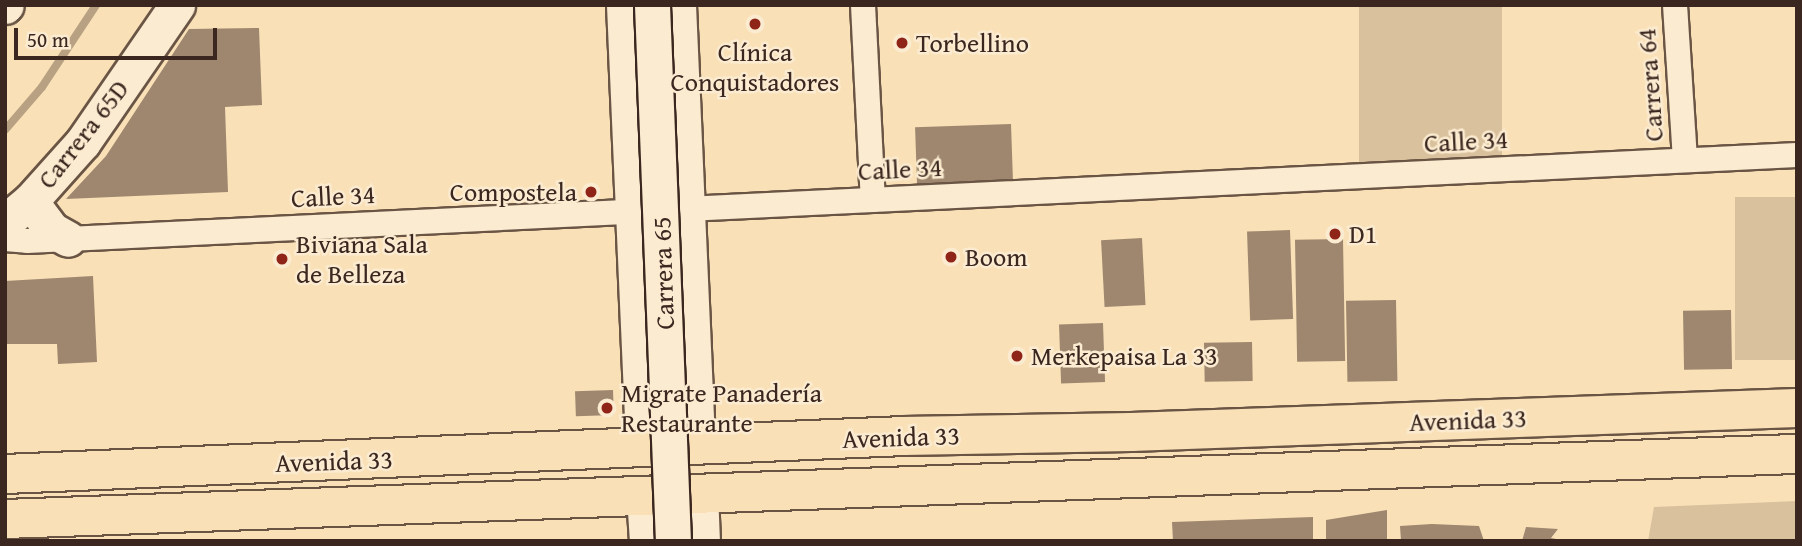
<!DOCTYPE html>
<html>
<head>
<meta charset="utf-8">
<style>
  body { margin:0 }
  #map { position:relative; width:1802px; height:546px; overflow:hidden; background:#f9e0b7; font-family:"Gentium Book Plus",serif }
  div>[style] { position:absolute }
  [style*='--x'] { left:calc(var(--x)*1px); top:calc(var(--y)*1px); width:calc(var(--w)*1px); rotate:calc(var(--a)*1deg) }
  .green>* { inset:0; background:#d9c19d; transform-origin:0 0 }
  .stream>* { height:8px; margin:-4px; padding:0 4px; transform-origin:4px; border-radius:4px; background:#b8a183 }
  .building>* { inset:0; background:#9e876e; transform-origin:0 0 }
  .roads { filter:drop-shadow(2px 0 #6a5545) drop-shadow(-2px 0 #6a5545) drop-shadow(0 2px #6a5545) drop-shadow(0 -2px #6a5545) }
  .street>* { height:24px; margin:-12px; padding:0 12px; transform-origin:12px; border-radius:12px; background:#fbebd0 }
  .secondary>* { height:35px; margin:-17.5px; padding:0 17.5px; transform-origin:17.5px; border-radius:17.5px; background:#fbebd0 }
  .primary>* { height:38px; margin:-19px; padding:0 19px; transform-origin:19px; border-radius:19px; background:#f9e0b7 }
  .bridges { filter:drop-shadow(2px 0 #3b271f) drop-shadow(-2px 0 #3b271f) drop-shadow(0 2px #3b271f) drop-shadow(0 -2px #3b271f) }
  .secondary-bridge>* { height:35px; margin:-17.5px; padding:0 17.5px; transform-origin:17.5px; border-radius:17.5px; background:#fbebd0 }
  .dots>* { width:19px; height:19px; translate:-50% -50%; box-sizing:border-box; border:4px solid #fbebd0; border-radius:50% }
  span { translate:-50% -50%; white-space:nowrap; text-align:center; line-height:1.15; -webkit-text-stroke:5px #fbebd0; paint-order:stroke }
  .poi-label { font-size:26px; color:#3b271f }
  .left { translate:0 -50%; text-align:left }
  .right { translate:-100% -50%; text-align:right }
  .street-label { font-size:26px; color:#3b271f }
  .frame { position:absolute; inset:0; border:7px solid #3b271f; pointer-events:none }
  .scale { position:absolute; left:14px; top:28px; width:203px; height:32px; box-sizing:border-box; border:4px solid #3b271f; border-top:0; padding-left:9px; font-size:21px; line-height:24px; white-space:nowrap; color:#3b271f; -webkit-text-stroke:5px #fbebd0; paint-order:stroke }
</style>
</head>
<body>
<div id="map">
  <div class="green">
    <i style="left:1359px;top:5px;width:143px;height:159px"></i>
    <i style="left:1797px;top:197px;width:163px;height:62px;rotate:90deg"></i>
    <i style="clip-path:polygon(1797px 501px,1797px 541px,1648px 541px,1654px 507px)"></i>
  </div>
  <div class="stream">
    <i style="--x:5;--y:130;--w:57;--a:-49.3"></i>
    <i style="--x:42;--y:87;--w:98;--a:-56.6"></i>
  </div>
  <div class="building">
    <i style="clip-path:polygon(259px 28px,262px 105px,225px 107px,228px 192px,66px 199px,106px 156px,189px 29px)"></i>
    <i style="left:1011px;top:124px;width:63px;height:96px;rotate:88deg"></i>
    <i style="left:1290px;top:230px;width:89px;height:43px;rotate:88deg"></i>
    <i style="left:1142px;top:238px;width:67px;height:41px;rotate:87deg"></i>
    <i style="left:1343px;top:239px;width:122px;height:48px;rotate:89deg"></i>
    <i style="clip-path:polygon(93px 276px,97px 362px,58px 364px,57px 344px,5px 344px,5px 281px)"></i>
    <i style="left:1396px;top:300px;width:81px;height:50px;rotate:89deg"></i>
    <i style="left:1731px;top:310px;width:59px;height:48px;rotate:89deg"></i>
    <i style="left:1103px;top:323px;width:59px;height:44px;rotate:88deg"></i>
    <i style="left:1252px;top:342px;width:39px;height:48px;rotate:89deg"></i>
    <i style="left:613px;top:390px;width:25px;height:38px;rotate:88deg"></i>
    <i style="clip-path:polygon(1387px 510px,1387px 541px,1326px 541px,1326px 520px)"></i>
    <i style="clip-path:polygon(1313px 517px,1313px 541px,1173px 541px,1172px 522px)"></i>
    <i style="clip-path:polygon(1432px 524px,1479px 526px,1484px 541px,1401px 541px,1400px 526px)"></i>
    <i style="clip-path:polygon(1526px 527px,1558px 529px,1551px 538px,1567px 541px,1522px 541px)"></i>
  </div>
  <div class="roads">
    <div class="street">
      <i style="--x:863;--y:5;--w:195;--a:87.1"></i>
      <i style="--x:1675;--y:5;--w:155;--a:86.3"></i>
      <i style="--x:5;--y:239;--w:22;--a:5"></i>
      <i style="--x:27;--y:241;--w:1772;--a:-2.78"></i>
    </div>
    <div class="secondary">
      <i style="--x:624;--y:5;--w:443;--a:87.5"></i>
      <i style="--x:678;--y:5;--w:439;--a:87.5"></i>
      <i style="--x:5;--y:6;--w:1;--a:-45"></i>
      <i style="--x:30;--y:201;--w:36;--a:53"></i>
      <i style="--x:52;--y:230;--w:18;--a:29"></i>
      <i style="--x:5;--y:222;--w:35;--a:-40"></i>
      <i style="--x:32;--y:199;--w:76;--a:-48.2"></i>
      <i style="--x:83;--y:142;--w:166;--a:-55.5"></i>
      <i style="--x:700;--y:492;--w:49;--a:87.7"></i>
      <i style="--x:644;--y:495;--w:46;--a:86.3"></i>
    </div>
    <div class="primary">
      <i style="--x:5;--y:474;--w:899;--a:-2.42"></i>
      <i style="--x:903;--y:436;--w:228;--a:-1"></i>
      <i style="--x:1131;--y:432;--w:666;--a:-2.06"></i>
      <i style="--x:5;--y:519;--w:1793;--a:-2.08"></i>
    </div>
  </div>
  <div class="bridges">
    <div class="secondary-bridge">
      <i style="--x:652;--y:5;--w:536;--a:87.76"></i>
    </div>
  </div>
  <div class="dots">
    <i style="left:755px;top:24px;background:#8f2418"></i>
    <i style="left:902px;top:43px;background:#8f2418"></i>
    <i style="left:591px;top:192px;background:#8f2418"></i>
    <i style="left:1335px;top:234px;background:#8f2418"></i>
    <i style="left:951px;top:257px;background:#8f2418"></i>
    <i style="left:282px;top:259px;background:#8f2418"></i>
    <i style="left:1017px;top:356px;background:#8f2418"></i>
    <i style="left:607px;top:408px;background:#8f2418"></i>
  </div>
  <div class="poi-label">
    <span class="left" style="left:916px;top:43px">Torbellino</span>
    <span style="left:755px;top:67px">Clínica<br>Conquistadores</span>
    <span class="right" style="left:577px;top:192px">Compostela</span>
    <span class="left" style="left:1349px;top:234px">D1</span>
    <span class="left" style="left:296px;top:259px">Biviana Sala<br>de Belleza</span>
    <span class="left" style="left:965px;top:257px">Boom</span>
    <span class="left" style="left:1031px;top:356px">Merkepaisa La 33</span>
    <span class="left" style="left:621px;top:408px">Migrate Panadería<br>Restaurante</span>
  </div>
  <div class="street-label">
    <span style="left:1650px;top:85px;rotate:-94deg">Carrera 64</span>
    <span style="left:83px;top:134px;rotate:-52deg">Carrera 65D</span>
    <span style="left:1466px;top:141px;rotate:-3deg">Calle 34</span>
    <span style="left:900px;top:169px;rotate:-3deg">Calle 34</span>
    <span style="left:333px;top:196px;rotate:-3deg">Calle 34</span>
    <span style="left:663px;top:273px;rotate:-92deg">Carrera 65</span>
    <span style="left:1468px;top:420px;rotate:-2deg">Avenida 33</span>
    <span style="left:901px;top:437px;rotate:-2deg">Avenida 33</span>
    <span style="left:334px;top:461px;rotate:-2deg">Avenida 33</span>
  </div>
  <div class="frame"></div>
  <div class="scale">50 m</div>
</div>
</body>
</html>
